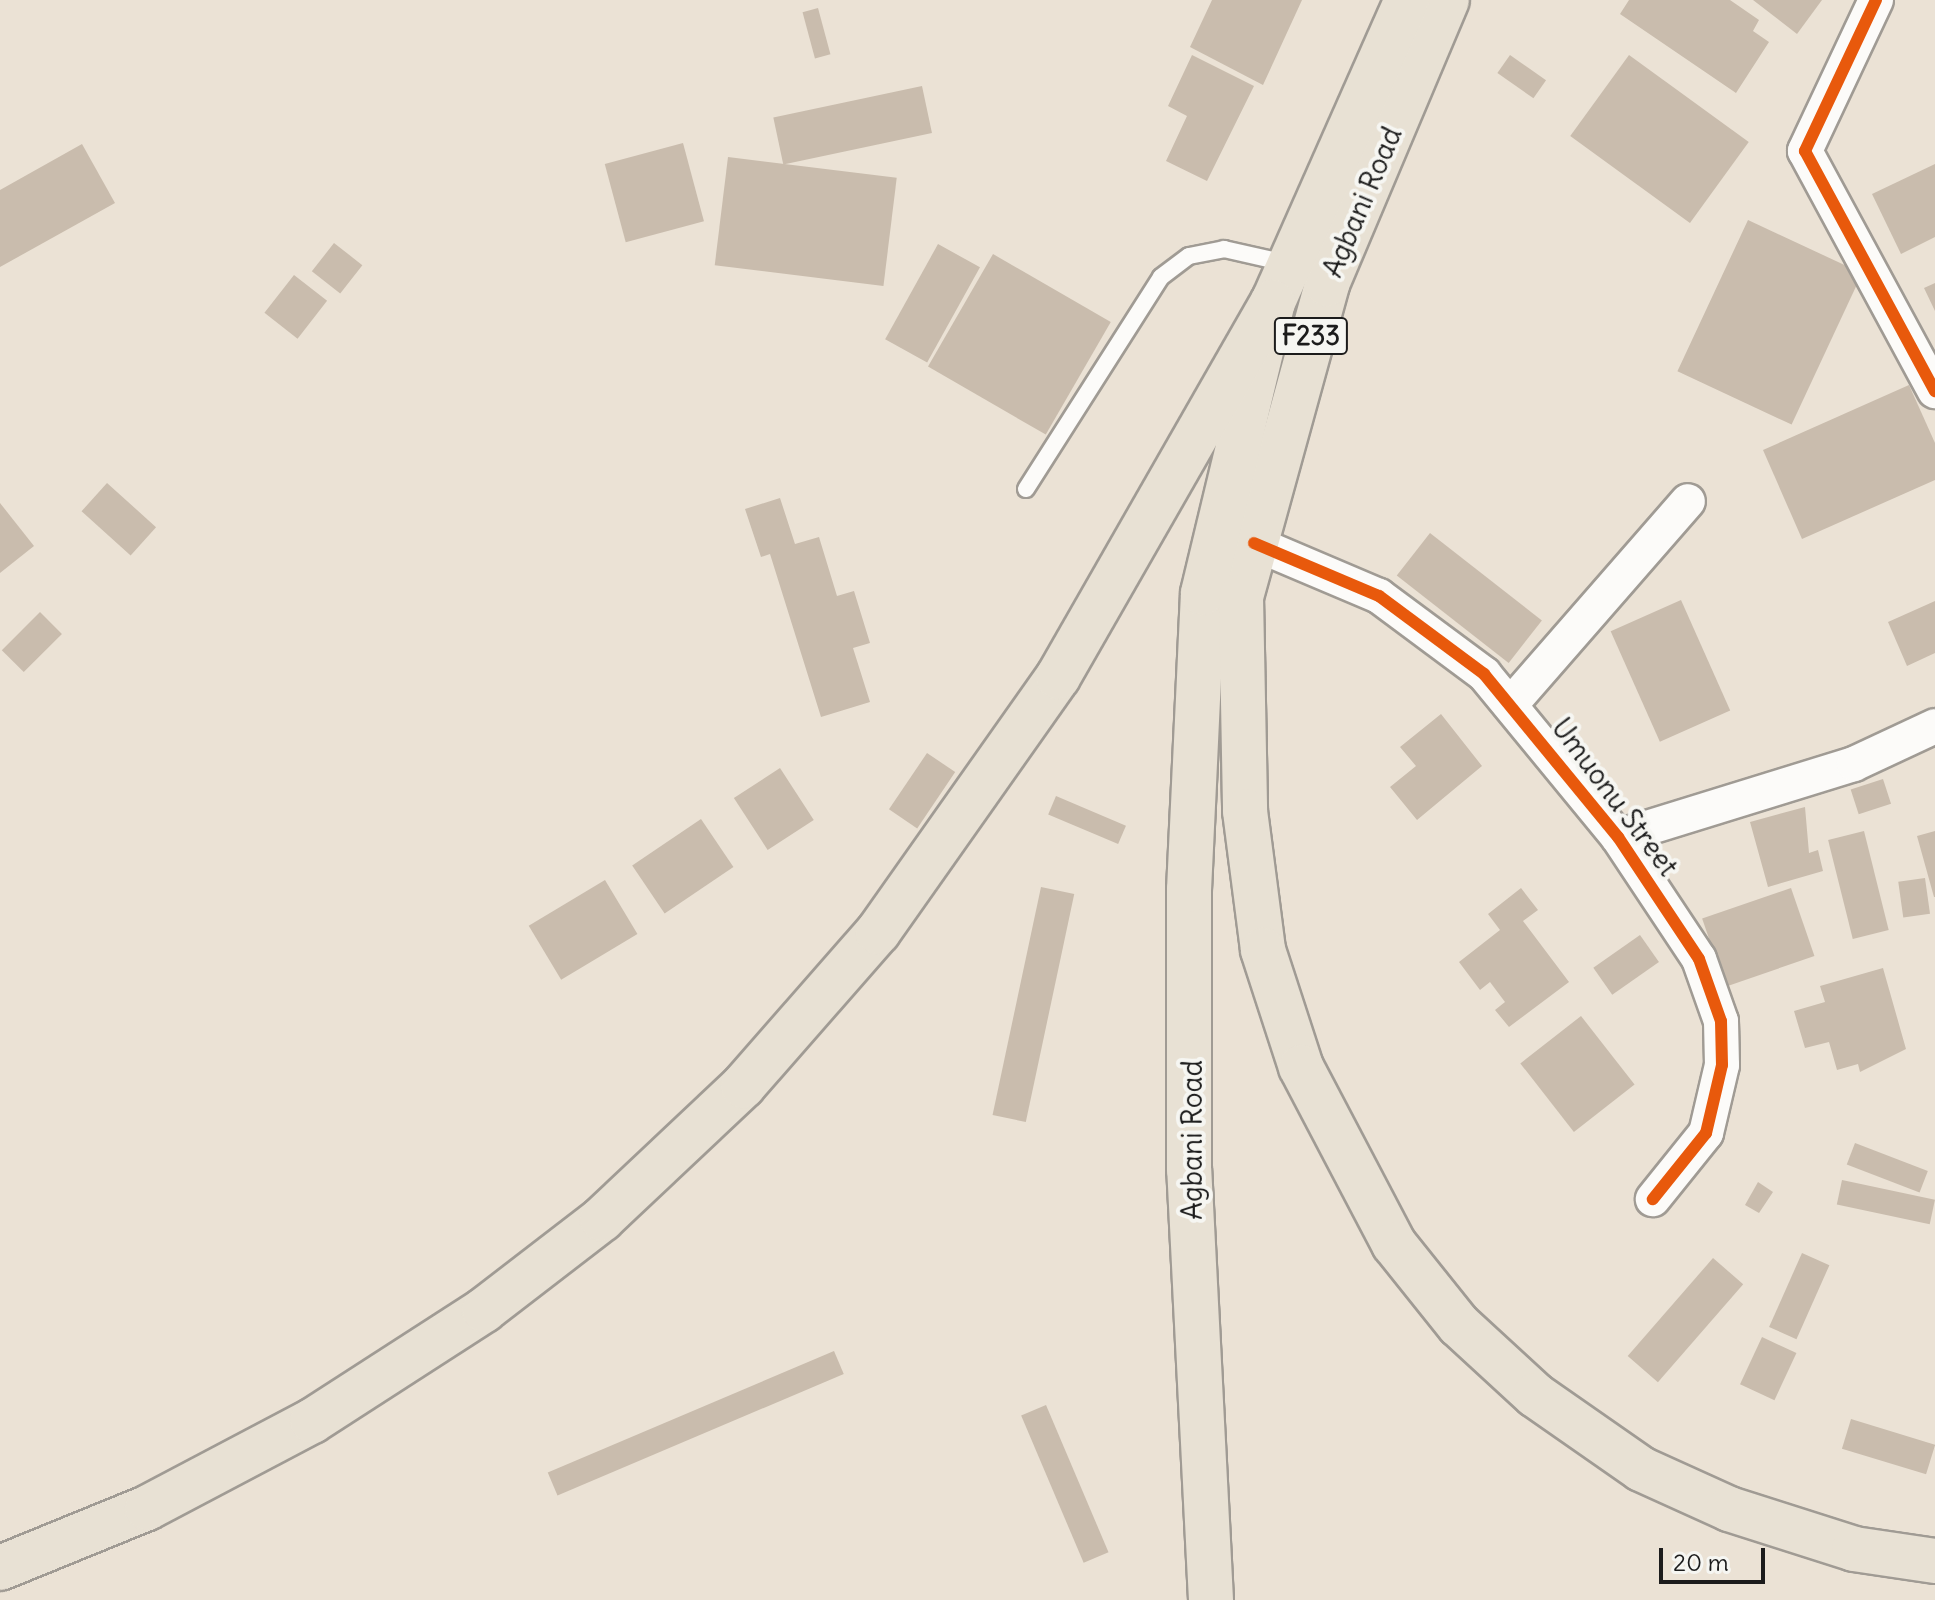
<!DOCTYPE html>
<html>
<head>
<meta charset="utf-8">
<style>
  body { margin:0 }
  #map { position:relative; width:1935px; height:1600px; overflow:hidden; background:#ebe2d5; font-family:Delius,sans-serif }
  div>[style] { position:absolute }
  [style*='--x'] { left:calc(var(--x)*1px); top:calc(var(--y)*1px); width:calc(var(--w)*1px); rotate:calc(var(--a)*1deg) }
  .building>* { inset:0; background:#c9bcad; transform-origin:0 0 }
  .roads { filter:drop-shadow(2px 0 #a09b94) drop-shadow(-2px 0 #a09b94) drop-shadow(0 2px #a09b94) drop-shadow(0 -2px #a09b94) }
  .lane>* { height:16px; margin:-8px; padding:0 8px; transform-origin:8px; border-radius:8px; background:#fcfbf9 }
  .street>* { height:34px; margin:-17px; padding:0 17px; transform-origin:17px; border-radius:17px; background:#fcfbf9 }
  .primary>* { height:44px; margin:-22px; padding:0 22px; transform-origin:22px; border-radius:22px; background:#e8e1d4 }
  .highway>* { height:44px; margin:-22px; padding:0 22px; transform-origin:22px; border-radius:22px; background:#e8e1d4 }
  .cycleway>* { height:12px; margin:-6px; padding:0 6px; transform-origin:6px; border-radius:6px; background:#e8590c }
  span { translate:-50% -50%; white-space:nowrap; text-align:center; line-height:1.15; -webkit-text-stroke:8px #f6f6f2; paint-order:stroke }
  .shield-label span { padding:2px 6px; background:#f6f6f2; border:2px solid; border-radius:6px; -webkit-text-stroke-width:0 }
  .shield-label { font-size:26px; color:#1c1c1c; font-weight:700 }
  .street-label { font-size:28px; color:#1c1c1c }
  .scale { position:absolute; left:1659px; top:1548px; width:106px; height:36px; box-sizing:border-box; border:4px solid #1c1c1c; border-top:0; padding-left:10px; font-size:24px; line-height:28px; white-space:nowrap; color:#1c1c1c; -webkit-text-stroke:6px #f6f6f2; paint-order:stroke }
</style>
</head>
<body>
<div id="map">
  <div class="building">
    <i style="clip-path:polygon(1212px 0,1302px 0,1263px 85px,1190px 47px)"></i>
    <i style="clip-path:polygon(1629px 0,1730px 0,1759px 20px,1753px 31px,1769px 42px,1736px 93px,1620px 14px)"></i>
    <i style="clip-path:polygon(1753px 0,1822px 0,1797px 34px)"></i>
    <i style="left:818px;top:8px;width:48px;height:16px;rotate:75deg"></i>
    <i style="clip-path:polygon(1192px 55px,1254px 86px,1207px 181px,1166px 161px,1187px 116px,1168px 106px)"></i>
    <i style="left:1510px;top:55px;width:44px;height:22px;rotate:35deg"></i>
    <i style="left:1629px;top:55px;width:148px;height:100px;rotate:36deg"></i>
    <i style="left:922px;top:86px;width:48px;height:152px;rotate:78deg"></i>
    <i style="left:683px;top:143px;width:81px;height:81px;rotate:75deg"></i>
    <i style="clip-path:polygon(82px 144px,115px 203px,0 267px,0 190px)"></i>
    <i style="left:728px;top:157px;width:170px;height:109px;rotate:7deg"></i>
    <i style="clip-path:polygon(1935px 164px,1935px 237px,1901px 254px,1872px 194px)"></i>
    <i style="left:1748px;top:220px;width:126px;height:167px;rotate:25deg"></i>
    <i style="left:334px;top:243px;width:36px;height:36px;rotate:38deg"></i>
    <i style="left:938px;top:244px;width:48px;height:109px;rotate:29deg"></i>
    <i style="left:993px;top:254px;width:136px;height:130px;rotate:30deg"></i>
    <i style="left:294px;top:275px;width:42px;height:48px;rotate:38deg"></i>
    <i style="clip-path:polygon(1935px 283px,1935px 311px,1924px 288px)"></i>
    <i style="clip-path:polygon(1909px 385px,1935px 443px,1935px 480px,1802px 539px,1763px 450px)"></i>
    <i style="left:107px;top:483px;width:66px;height:38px;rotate:42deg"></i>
    <i style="clip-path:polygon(780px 498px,795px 544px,819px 537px,837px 596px,854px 591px,870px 643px,853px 648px,870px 702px,821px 717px,770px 554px,761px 557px,745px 509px)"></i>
    <i style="clip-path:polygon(0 503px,34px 546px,0 573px)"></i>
    <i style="left:1430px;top:533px;width:142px;height:54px;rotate:38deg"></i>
    <i style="left:1681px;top:600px;width:121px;height:77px;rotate:66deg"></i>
    <i style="clip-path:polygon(1935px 601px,1935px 653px,1907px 666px,1888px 622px)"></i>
    <i style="left:40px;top:612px;width:31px;height:54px;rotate:45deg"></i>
    <i style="clip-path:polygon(1441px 714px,1482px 766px,1417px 820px,1390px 787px,1416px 766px,1400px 747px)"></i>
    <i style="left:927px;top:753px;width:34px;height:68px;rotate:34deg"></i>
    <i style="left:780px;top:768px;width:62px;height:55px;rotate:57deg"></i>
    <i style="left:1883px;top:779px;width:26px;height:34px;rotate:72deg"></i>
    <i style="left:1056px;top:796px;width:76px;height:20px;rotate:23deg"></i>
    <i style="clip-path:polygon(1805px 807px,1809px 853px,1818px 850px,1823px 871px,1768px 887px,1750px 822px)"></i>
    <i style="left:701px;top:819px;width:58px;height:83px;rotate:56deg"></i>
    <i style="left:1864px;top:831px;width:102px;height:37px;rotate:76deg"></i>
    <i style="clip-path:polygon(1935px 831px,1935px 897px,1934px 897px,1917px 836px)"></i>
    <i style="left:1925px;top:878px;width:36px;height:27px;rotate:82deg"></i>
    <i style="left:605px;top:880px;width:63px;height:89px;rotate:59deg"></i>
    <i style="left:1041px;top:887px;width:34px;height:233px;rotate:12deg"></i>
    <i style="clip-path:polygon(1521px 888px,1538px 910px,1523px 921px,1569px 982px,1509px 1027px,1495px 1010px,1505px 1002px,1490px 982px,1480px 990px,1459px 962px,1500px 930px,1488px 914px)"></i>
    <i style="left:1791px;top:888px;width:72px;height:94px;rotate:71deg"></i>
    <i style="left:1640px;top:935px;width:33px;height:57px;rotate:55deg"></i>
    <i style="clip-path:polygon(1883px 968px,1906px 1049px,1860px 1072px,1858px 1064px,1837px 1070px,1829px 1042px,1805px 1048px,1794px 1011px,1825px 1002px,1820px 986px)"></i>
    <i style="left:1581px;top:1016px;width:87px;height:77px;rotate:52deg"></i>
    <i style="left:1855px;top:1143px;width:78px;height:23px;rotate:21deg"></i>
    <i style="left:1842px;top:1180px;width:95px;height:25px;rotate:12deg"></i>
    <i style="clip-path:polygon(1758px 1182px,1773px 1192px,1759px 1213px,1745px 1205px)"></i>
    <i style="left:1802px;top:1253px;width:30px;height:81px;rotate:24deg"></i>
    <i style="left:1713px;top:1258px;width:40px;height:130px;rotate:41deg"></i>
    <i style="left:1762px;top:1337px;width:38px;height:52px;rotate:25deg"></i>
    <i style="left:834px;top:1351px;width:25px;height:311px;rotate:67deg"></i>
    <i style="left:1046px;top:1405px;width:160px;height:27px;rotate:67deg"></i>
    <i style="left:1851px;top:1419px;width:88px;height:31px;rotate:17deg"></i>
  </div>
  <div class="roads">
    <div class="lane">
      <i style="--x:1026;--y:489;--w:251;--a:-57.5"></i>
      <i style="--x:1161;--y:277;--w:35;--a:-37"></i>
      <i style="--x:1189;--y:256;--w:36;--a:-11"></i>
      <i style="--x:1224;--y:249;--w:64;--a:12.7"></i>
    </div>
    <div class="street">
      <i style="--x:1876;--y:0;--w:167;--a:115.2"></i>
      <i style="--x:1805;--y:151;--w:273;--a:61.6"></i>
      <i style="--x:1254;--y:543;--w:136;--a:23"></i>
      <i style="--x:1379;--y:596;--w:131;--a:36.6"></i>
      <i style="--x:1484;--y:674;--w:211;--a:50.6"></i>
      <i style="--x:1618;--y:837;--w:146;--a:56.4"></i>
      <i style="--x:1699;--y:959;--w:66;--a:70.5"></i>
      <i style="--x:1721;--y:1021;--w:44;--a:88.7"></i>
      <i style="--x:1722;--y:1065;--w:70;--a:103.2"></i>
      <i style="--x:1706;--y:1133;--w:85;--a:128.8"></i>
      <i style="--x:1511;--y:704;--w:269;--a:-48.9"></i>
      <i style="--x:1618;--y:837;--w:247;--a:-17.2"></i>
      <i style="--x:1854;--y:764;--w:89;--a:-25.1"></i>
    </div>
    <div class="primary">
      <i style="--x:1223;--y:632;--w:39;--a:-63"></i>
      <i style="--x:1241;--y:597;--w:325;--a:-74.6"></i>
      <i style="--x:1327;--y:284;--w:308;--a:-67.1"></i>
      <i style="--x:1211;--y:1600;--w:431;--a:-92.9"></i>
      <i style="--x:1189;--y:1170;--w:280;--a:-90"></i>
      <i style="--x:1189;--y:890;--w:297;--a:-87.3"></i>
      <i style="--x:1203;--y:593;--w:299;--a:-76.5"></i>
      <i style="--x:1273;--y:302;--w:330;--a:-66.1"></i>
    </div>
    <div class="highway">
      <i style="--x:1241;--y:597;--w:214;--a:88.9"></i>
      <i style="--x:1245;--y:811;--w:140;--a:82.6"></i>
      <i style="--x:1263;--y:950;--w:123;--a:72"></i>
      <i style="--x:1301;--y:1067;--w:200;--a:62.3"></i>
      <i style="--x:1394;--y:1244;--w:104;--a:51.3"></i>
      <i style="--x:1459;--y:1325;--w:103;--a:42.6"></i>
      <i style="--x:1535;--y:1395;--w:129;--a:34.9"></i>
      <i style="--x:1641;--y:1469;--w:97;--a:24.4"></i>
      <i style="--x:1729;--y:1509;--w:131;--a:17.7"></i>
      <i style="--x:1854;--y:1549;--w:82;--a:8.4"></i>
      <i style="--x:0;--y:1568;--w:159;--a:-22.2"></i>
      <i style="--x:147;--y:1508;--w:187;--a:-27.8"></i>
      <i style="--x:312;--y:1421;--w:205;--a:-32.8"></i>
      <i style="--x:484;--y:1310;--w:149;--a:-37.6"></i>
      <i style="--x:602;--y:1219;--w:194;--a:-43.3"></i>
      <i style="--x:743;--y:1086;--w:205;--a:-48.8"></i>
      <i style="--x:878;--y:932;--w:312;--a:-54.8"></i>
      <i style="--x:1058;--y:677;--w:432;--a:-60.2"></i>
    </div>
  </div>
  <div class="cycleway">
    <i style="--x:1876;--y:0;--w:167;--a:115.2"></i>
    <i style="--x:1805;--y:151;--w:273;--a:61.6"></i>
    <i style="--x:1254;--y:543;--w:136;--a:23"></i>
    <i style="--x:1379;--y:596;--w:131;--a:36.6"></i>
    <i style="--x:1484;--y:674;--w:211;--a:50.6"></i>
    <i style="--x:1618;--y:837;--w:146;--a:56.4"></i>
    <i style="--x:1699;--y:959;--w:66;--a:70.5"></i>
    <i style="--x:1721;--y:1021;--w:44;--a:88.7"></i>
    <i style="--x:1722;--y:1065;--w:70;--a:103.2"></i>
    <i style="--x:1706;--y:1133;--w:85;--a:128.8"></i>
  </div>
  <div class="shield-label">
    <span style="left:1311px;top:336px">F233</span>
  </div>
  <div class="street-label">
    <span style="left:1362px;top:202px;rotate:-67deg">Agbani Road</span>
    <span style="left:1615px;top:797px;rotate:53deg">Umuonu Street</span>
    <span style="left:1192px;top:1140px;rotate:-90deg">Agbani Road</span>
  </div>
  <div class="scale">20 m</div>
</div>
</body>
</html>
